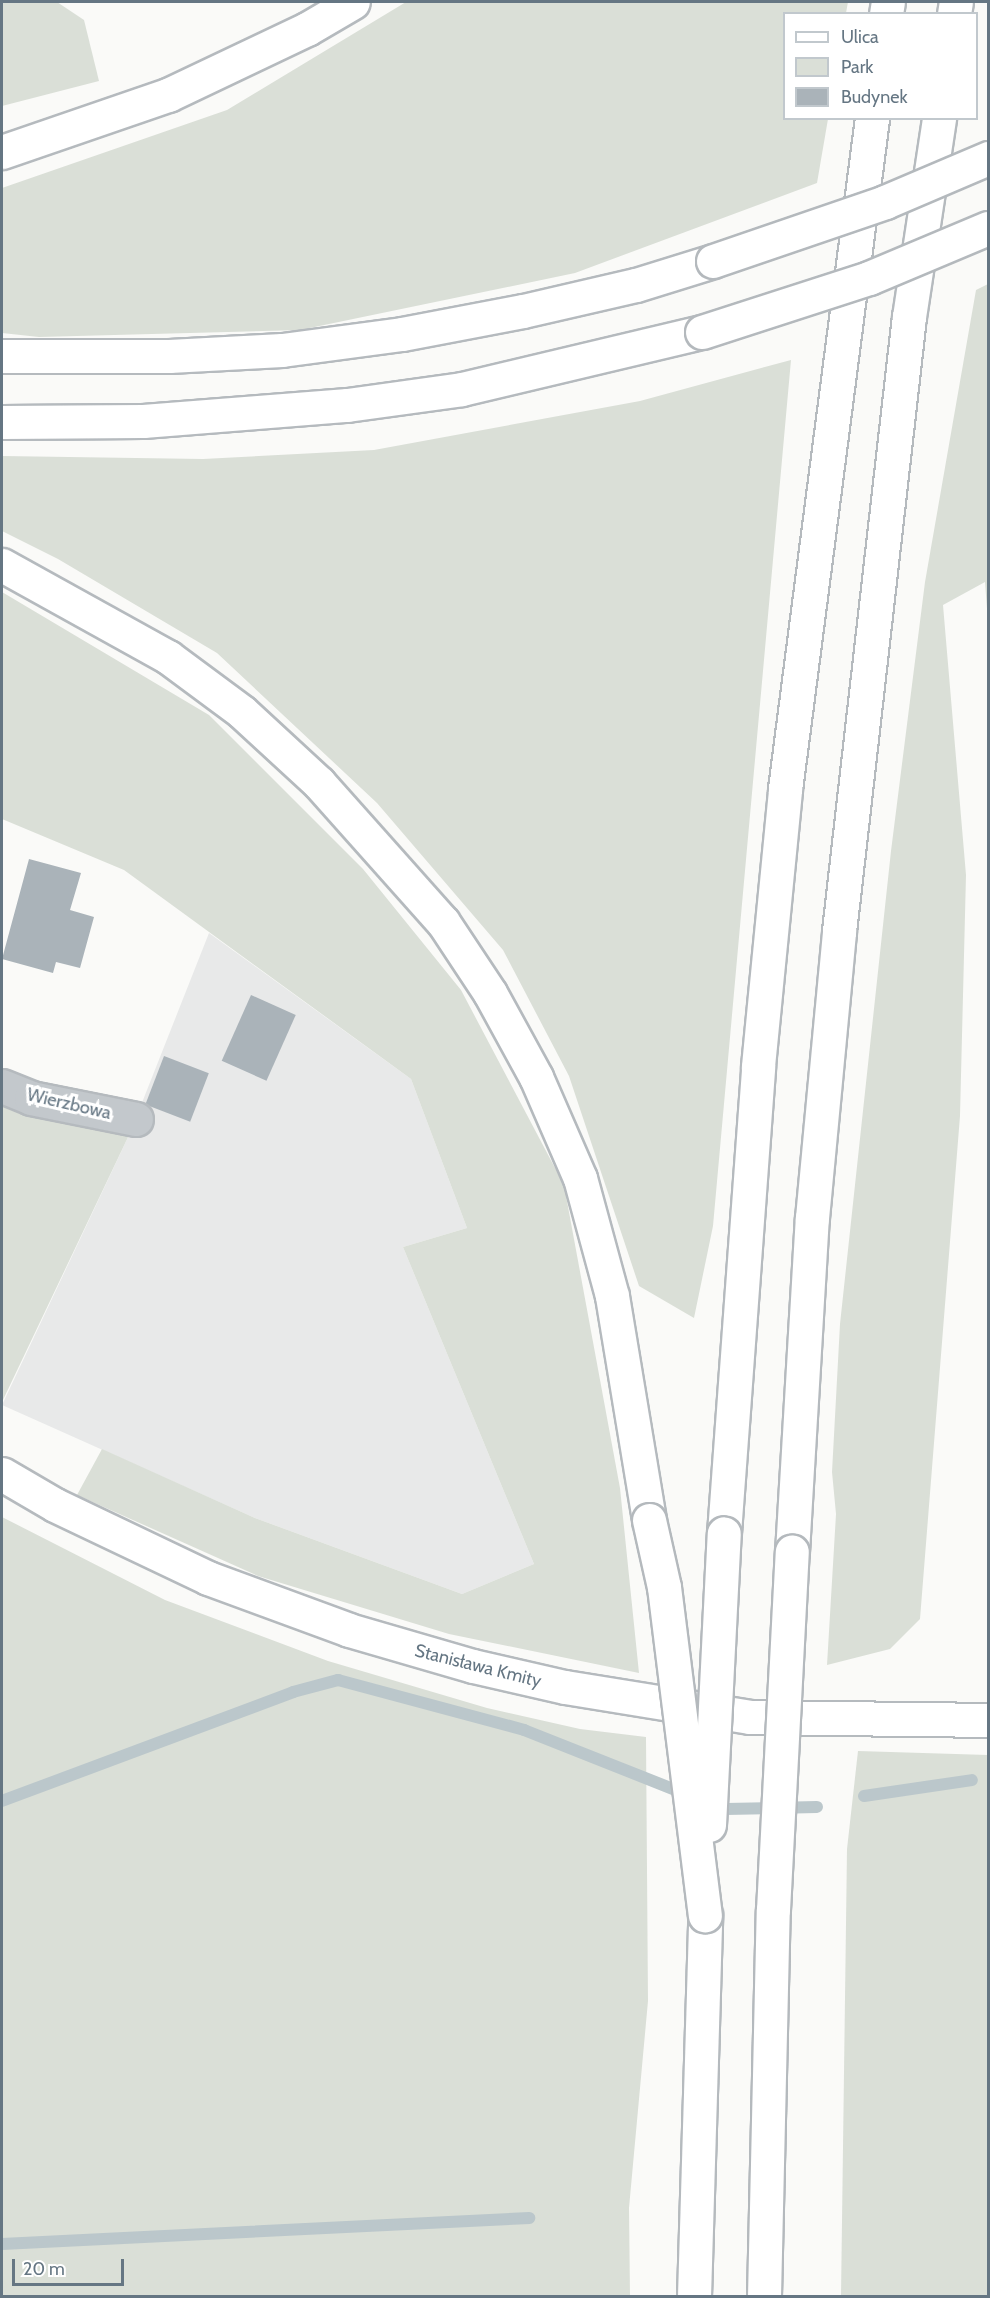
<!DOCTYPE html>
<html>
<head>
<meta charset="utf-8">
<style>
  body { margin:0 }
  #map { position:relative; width:990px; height:2298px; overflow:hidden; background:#fafaf8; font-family:Cabin,sans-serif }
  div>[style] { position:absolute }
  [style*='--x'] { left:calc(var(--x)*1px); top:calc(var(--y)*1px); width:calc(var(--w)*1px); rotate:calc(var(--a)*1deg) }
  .built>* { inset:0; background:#e8e9e9 }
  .green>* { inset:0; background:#dadfd7 }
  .stream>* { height:12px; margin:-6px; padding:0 6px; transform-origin:6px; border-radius:6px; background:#bbc7cb }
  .building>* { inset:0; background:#aab3b9; transform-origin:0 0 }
  .roads { filter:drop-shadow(2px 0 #b5babe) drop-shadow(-2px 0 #b5babe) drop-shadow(0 2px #b5babe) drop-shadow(0 -2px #b5babe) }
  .minor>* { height:33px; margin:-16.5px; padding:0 16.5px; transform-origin:16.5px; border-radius:16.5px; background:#c3c8cc }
  .major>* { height:33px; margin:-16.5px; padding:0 16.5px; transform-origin:16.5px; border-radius:16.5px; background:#fff }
  .highway>* { height:33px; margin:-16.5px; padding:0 16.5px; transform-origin:16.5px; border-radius:16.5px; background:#fff }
  .bridges { filter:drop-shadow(2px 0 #b4b9bd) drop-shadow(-2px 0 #b4b9bd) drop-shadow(0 2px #b4b9bd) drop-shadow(0 -2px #b4b9bd) }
  .highway-bridge>* { height:33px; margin:-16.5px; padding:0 16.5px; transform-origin:16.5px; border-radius:16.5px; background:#fff }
  span { translate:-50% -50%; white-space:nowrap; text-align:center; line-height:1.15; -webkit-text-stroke:6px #fff; paint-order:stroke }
  .street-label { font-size:18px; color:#657683 }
  .frame { position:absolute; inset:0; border:3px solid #657683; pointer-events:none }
  .legend { position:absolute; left:783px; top:12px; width:195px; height:108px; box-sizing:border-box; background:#fff; border:2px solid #c1c8cd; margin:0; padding:8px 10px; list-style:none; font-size:18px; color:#657683 }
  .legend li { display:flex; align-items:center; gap:12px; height:30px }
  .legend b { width:30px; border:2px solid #c1c8cd }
  .scale { position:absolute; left:12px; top:2259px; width:112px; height:27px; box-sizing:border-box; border:3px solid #657683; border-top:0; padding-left:8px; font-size:18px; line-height:21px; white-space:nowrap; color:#657683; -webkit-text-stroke:4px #fff; paint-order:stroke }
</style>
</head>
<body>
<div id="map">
  <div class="built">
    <i style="clip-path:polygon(209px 933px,411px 1079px,467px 1228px,403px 1247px,534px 1564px,462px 1594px,255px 1518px,2px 1405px,130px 1133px)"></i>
  </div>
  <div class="green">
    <i style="clip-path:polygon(2px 2px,57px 2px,84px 20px,99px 81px,2px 106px)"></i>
    <i style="clip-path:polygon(406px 2px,848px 2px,846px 13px,784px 14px,784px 118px,828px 119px,817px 183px,575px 273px,300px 330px,39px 337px,2px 333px,2px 188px,227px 110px)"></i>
    <i style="clip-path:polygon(988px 284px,988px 622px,985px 582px,943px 605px,966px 875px,960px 1116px,920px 1619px,890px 1649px,827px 1665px,836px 1514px,832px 1472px,840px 1324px,891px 851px,925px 582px,976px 290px)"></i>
    <i style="clip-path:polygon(791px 360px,713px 1226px,694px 1318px,639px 1286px,569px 1076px,503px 950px,377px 803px,217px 653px,58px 559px,2px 531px,2px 456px,203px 459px,374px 450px,640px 401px)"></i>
    <i style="clip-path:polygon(2px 592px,209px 715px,363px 869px,461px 990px,564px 1185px,620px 1488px,639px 1673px,449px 1634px,258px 1576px,77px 1495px,102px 1449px,255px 1518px,462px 1594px,534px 1564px,403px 1247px,467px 1228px,411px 1079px,124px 870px,2px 819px)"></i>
    <i style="clip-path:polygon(2px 1096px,130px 1133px,2px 1402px)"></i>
    <i style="clip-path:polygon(2px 1517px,165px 1600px,328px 1661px,487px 1708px,580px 1729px,646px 1737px,648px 2001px,629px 2208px,630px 2296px,2px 2296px)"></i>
    <i style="clip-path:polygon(858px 1751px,988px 1755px,988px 2296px,841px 2296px,847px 1849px)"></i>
  </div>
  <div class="stream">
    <i style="--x:864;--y:1796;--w:109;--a:-8.4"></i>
    <i style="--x:2;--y:1801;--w:311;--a:-20.5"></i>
    <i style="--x:293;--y:1692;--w:47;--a:-14.9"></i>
    <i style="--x:338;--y:1680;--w:193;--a:15"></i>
    <i style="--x:524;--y:1730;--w:174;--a:21.6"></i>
    <i style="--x:711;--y:1803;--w:16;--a:22"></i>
    <i style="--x:726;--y:1809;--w:91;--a:-1.3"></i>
    <i style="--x:2;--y:2244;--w:528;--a:-2.82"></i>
  </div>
  <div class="building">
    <i style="clip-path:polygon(29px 859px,81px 873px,70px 910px,94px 917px,80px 968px,56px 962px,53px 973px,2px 959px)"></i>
    <i style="left:251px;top:995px;width:49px;height:72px;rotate:24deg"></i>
    <i style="left:164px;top:1056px;width:48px;height:52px;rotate:21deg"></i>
  </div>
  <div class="roads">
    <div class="minor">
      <i style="--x:2;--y:1086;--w:31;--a:22"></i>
      <i style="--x:31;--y:1098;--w:107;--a:11.3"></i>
    </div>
    <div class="major">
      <i style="--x:2;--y:1474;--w:61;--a:30.3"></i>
      <i style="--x:55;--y:1505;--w:170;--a:25.5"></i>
      <i style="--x:208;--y:1578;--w:150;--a:20.2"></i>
      <i style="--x:349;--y:1630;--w:129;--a:16.2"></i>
      <i style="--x:473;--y:1666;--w:94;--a:12.9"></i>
      <i style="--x:565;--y:1687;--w:187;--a:9.2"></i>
      <i style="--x:750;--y:1717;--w:238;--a:0.7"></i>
    </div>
    <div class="highway">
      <i style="--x:886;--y:14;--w:12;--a:-81"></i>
      <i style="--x:954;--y:14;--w:12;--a:-81"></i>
      <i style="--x:2;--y:152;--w:176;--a:-19"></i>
      <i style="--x:168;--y:95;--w:154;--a:-25.4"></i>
      <i style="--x:307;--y:29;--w:53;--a:-30.4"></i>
      <i style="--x:2;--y:356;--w:167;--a:0"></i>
      <i style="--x:169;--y:356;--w:113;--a:-3"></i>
      <i style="--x:282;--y:350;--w:121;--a:-7.6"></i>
      <i style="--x:402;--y:334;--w:123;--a:-10.8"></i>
      <i style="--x:523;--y:311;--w:116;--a:-13"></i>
      <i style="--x:636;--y:285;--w:81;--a:-17.3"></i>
      <i style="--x:2;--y:422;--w:141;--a:-0.4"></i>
      <i style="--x:143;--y:421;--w:205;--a:-4.5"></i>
      <i style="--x:347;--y:405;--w:116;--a:-7.9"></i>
      <i style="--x:462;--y:389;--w:247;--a:-13.4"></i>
      <i style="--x:2;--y:565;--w:190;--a:29"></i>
      <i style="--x:168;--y:657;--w:92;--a:36.6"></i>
      <i style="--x:242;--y:712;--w:105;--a:42.7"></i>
      <i style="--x:319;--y:783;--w:186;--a:48.3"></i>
      <i style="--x:443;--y:922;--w:85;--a:56.5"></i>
      <i style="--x:490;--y:993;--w:96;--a:61.3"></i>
      <i style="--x:536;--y:1077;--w:110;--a:66.5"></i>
      <i style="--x:580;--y:1178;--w:122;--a:74.8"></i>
      <i style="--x:612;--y:1296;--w:227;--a:80.6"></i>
      <i style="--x:724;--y:1533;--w:468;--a:-85.8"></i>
      <i style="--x:758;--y:1066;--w:278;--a:-84.4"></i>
      <i style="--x:785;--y:789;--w:677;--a:-82.61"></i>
      <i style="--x:792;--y:1552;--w:335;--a:-86.6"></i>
      <i style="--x:812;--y:1218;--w:288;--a:-84.6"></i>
      <i style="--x:839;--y:931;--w:618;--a:-83.5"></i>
      <i style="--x:909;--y:317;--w:201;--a:-81.4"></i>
      <i style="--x:694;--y:2296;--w:381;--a:-88.3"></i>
    </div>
  </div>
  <div class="bridges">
    <div class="highway-bridge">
      <i style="--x:713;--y:261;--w:182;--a:-18.9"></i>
      <i style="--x:885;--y:202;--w:112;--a:-23.1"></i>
      <i style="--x:702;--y:332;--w:176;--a:-17.9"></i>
      <i style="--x:869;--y:278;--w:129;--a:-22.8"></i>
      <i style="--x:649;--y:1520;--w:69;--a:77.4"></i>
      <i style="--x:664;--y:1587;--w:331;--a:82.9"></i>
      <i style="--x:709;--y:1825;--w:292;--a:-87.1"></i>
      <i style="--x:764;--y:2296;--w:386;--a:-88.7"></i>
      <i style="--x:773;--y:1910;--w:359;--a:-87"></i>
    </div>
  </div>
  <div class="street-label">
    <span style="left:69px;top:1104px;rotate:13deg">Wierzbowa</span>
    <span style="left:478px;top:1666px;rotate:14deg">Stanisława Kmity</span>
  </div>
  <div class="frame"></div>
  <ul class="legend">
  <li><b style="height:8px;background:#fff"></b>Ulica</li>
  <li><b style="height:16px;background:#dadfd7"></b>Park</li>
  <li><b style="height:16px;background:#aab3b9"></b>Budynek</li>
  </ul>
  <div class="scale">20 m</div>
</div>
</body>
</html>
